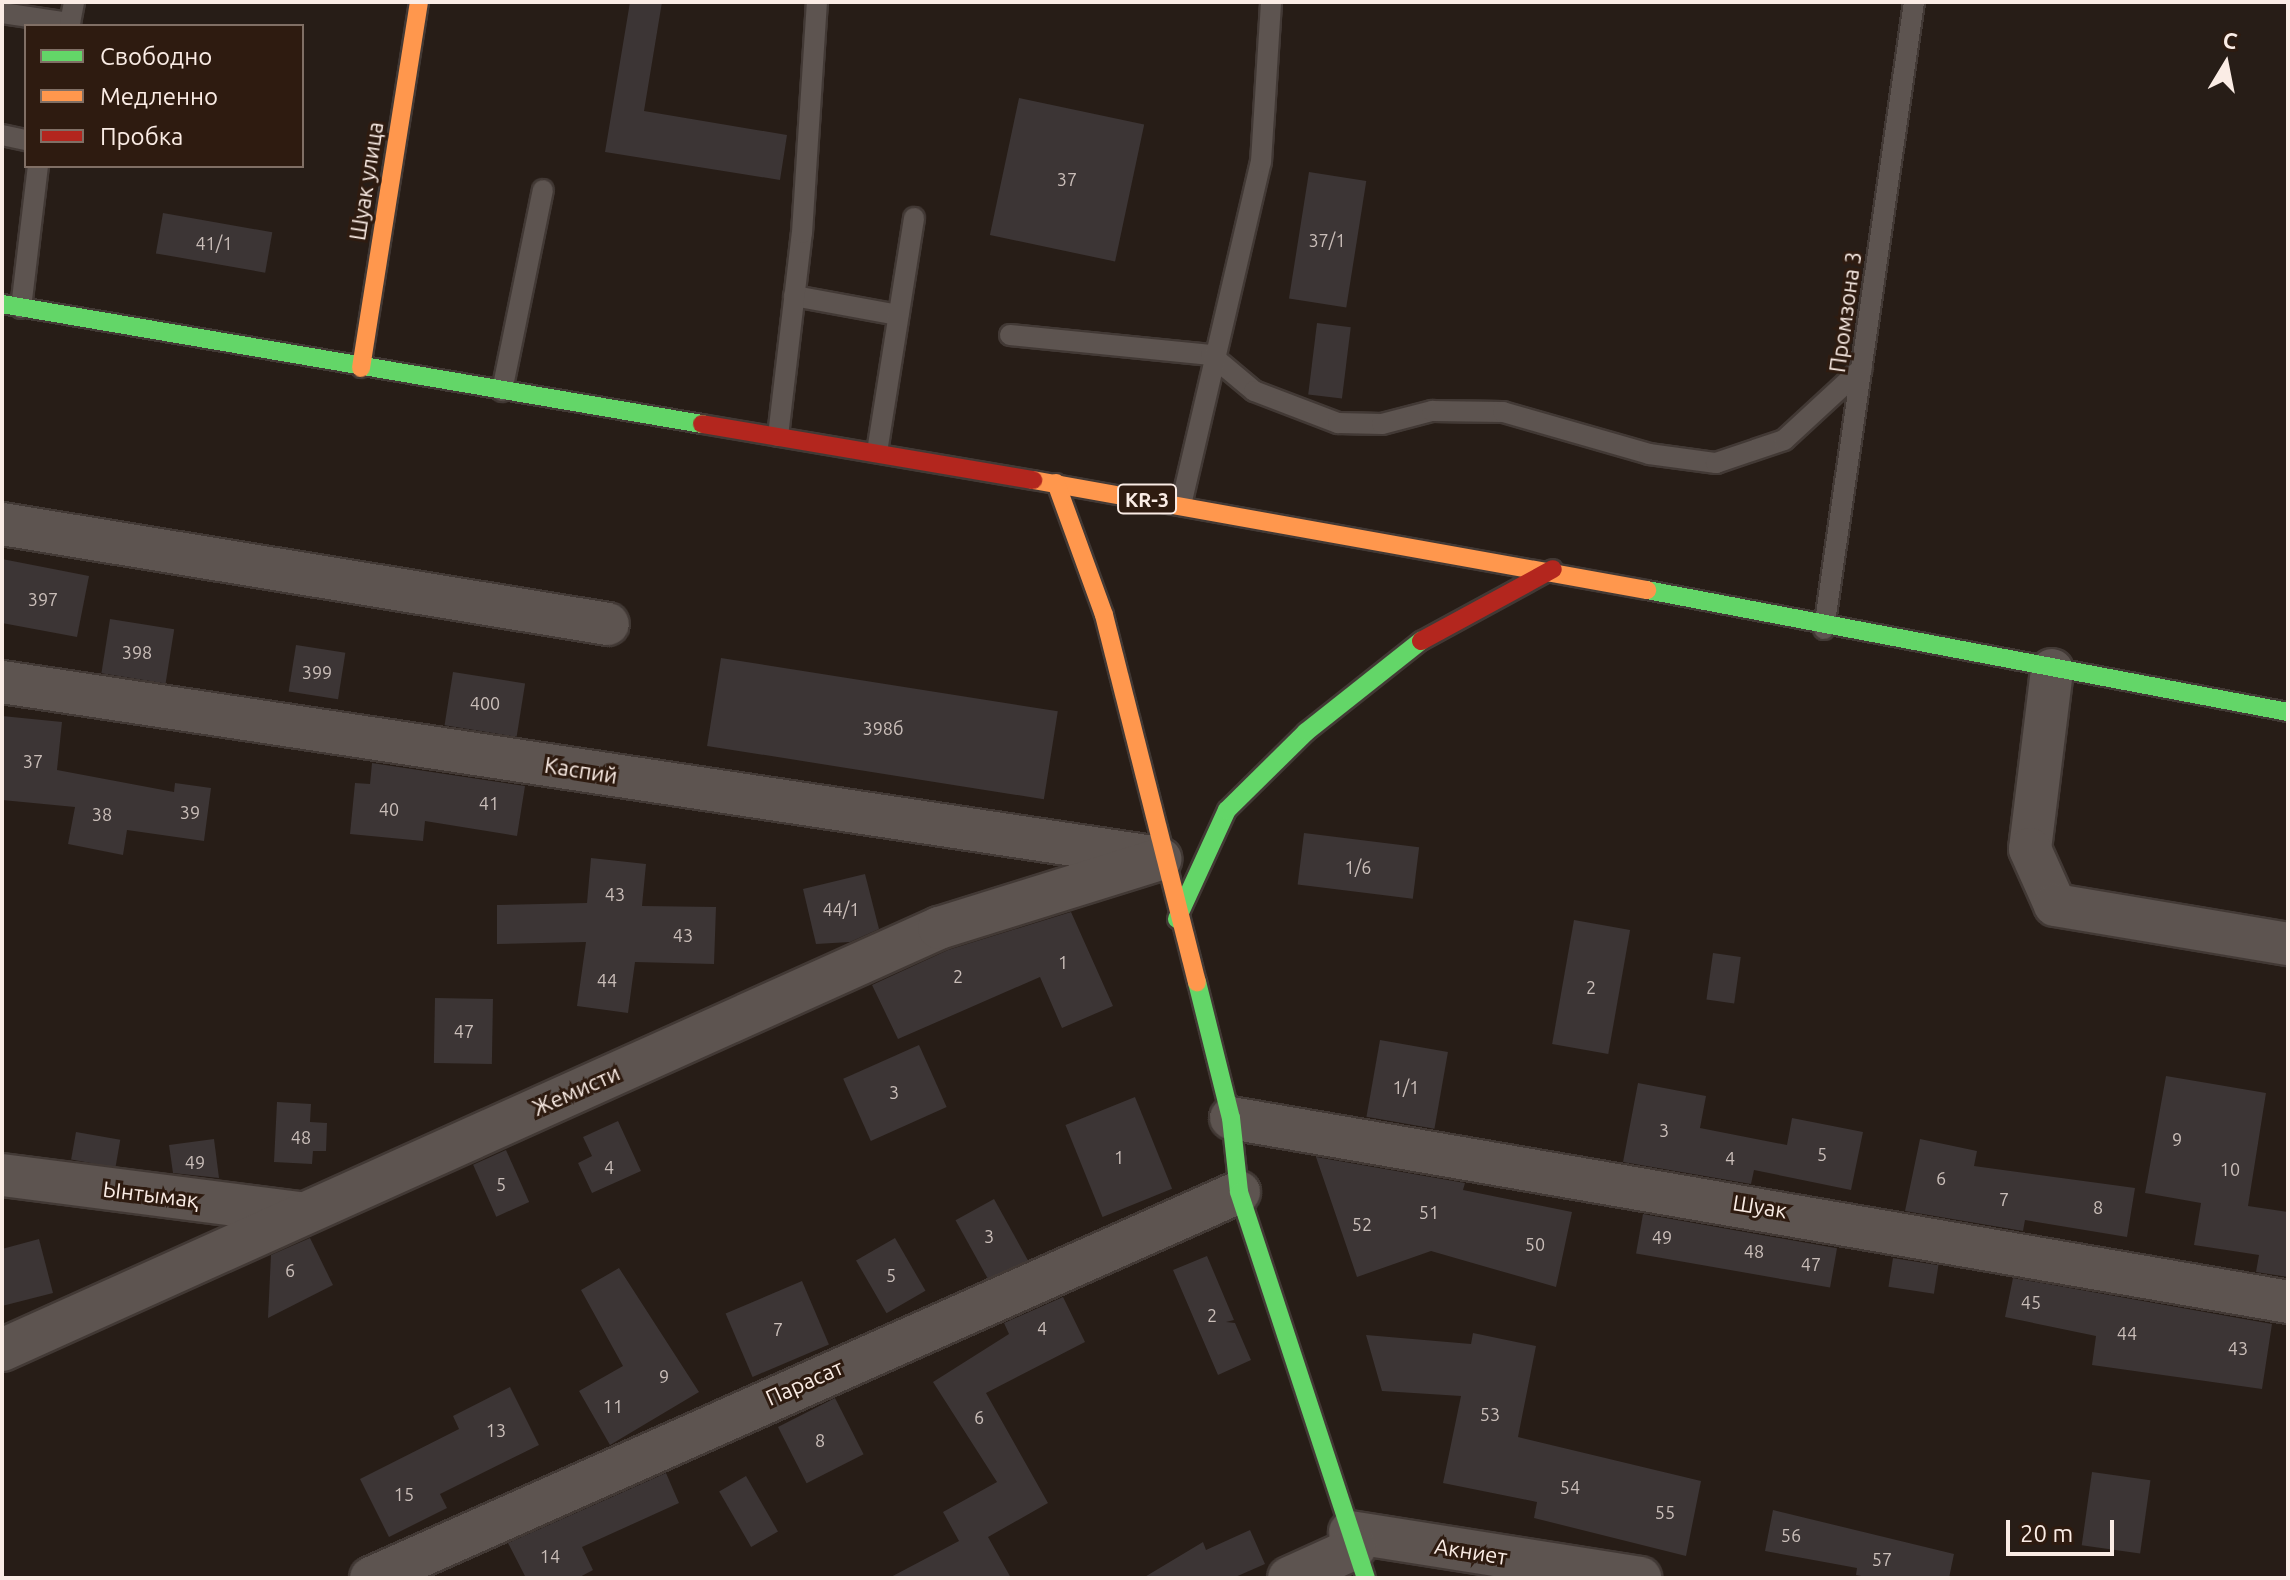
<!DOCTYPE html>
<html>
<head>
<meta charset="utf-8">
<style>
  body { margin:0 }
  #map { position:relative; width:2290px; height:1580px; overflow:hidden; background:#271d17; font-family:Ubuntu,sans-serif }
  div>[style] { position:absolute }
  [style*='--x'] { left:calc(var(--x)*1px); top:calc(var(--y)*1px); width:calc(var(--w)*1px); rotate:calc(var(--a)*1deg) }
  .building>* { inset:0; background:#3c3535; transform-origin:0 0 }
  .roads { filter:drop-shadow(2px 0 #423935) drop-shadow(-2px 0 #423935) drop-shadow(0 2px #423935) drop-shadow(0 -2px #423935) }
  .lane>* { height:20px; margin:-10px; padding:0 10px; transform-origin:10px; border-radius:10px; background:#5d5450 }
  .street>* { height:42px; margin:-21px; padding:0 21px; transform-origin:21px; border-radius:21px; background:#5d5450 }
  .fast>* { height:18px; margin:-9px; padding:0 9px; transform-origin:9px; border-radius:9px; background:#63d668 }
  .slow>* { height:18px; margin:-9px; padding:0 9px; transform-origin:9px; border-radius:9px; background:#ff974d }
  .jam>* { height:18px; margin:-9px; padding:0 9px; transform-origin:9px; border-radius:9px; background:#b3261e }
  span { translate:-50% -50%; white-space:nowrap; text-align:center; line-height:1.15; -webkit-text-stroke:6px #2e1b10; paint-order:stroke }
  .number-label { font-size:18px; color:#cabeb9 }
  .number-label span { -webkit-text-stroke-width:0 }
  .shield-label span { padding:2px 6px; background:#2e1b10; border:2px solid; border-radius:6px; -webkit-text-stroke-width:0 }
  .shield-label { font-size:20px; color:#faece5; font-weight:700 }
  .street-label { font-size:22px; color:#faece5 }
  .frame { position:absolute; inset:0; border:4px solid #faece5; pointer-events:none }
  .legend { position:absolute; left:24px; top:24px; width:280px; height:144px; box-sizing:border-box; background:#2e1b10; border:2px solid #806f65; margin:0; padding:10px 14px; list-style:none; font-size:24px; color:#faece5 }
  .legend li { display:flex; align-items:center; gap:16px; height:40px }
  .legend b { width:40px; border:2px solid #806f65 }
  .north { position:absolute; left:2186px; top:24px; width:80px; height:80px; -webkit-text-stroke:6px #2e1b10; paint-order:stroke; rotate:10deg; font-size:22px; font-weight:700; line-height:32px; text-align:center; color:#faece5 }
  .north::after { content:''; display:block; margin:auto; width:28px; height:36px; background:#faece5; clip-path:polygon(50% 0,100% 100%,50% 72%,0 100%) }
  .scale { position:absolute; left:2006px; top:1520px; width:108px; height:36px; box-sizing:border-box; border:4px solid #faece5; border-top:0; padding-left:10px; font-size:24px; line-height:28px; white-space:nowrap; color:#faece5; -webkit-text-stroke:6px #2e1b10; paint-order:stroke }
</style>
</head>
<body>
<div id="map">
  <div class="building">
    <i style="clip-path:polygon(630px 2px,662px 2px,644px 111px,787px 135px,780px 180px,605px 152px)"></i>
    <i style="left:1019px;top:98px;width:128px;height:140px;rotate:12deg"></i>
    <i style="left:1309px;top:172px;width:58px;height:128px;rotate:9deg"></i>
    <i style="left:163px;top:213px;width:111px;height:41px;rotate:10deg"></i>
    <i style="left:1317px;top:323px;width:34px;height:72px;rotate:7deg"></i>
    <i style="clip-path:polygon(2px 559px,89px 576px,77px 637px,2px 623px)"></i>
    <i style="left:110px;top:619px;width:65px;height:55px;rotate:9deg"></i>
    <i style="left:296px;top:645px;width:50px;height:47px;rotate:9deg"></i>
    <i style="left:721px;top:658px;width:341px;height:89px;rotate:9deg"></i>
    <i style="left:453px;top:672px;width:73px;height:54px;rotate:9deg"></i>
    <i style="clip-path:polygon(2px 716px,62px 722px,57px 770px,174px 792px,175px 783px,211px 788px,204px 841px,127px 830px,123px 855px,68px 844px,75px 807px,2px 800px)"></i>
    <i style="clip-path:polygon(372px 763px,525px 786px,517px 836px,425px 821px,423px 841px,350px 834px,355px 783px,370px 784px)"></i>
    <i style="left:1304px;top:833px;width:116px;height:52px;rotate:7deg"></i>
    <i style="clip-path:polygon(591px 858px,646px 864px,642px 906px,716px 907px,714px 964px,635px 962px,628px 1013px,577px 1006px,586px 942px,497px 944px,497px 905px,587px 903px)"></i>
    <i style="clip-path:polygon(865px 874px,879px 929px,850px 942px,816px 944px,803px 889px)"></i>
    <i style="clip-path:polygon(1071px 912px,1113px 1006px,1062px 1028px,1040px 977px,898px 1039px,872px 985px,948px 950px)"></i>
    <i style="left:1574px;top:920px;width:57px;height:126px;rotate:10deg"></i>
    <i style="left:1713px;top:953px;width:28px;height:47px;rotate:8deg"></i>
    <i style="left:435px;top:998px;width:58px;height:65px;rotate:1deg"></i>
    <i style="left:1380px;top:1040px;width:69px;height:78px;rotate:10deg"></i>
    <i style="left:919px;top:1045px;width:68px;height:83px;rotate:66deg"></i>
    <i style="clip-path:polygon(2166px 1076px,2266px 1093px,2248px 1206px,2288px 1212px,2288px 1277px,2256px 1272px,2259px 1255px,2194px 1245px,2201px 1203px,2145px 1193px)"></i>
    <i style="clip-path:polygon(1638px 1083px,1706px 1096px,1700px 1128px,1787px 1145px,1792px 1118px,1863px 1132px,1851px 1190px,1754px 1170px,1751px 1184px,1623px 1162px)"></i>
    <i style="left:1135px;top:1097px;width:99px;height:75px;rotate:68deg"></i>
    <i style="clip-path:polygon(277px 1102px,311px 1104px,310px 1122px,327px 1123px,326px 1151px,313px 1151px,312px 1164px,274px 1162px)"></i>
    <i style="clip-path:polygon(618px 1121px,641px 1171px,592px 1193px,578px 1163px,592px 1156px,583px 1137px)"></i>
    <i style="left:76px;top:1132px;width:45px;height:28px;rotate:10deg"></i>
    <i style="clip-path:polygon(214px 1139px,219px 1178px,173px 1173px,169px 1145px)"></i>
    <i style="clip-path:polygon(1920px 1139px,1977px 1151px,1974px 1166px,2135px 1188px,2127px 1237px,2025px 1220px,2023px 1231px,1905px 1211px)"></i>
    <i style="left:506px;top:1150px;width:57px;height:36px;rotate:66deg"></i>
    <i style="clip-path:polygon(1316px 1157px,1465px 1183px,1463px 1190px,1572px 1212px,1556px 1287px,1431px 1251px,1357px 1277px)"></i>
    <i style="left:994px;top:1199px;width:70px;height:44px;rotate:61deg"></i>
    <i style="left:1643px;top:1214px;width:197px;height:40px;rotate:10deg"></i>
    <i style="clip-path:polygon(310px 1238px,333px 1285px,268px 1318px,271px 1255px)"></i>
    <i style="left:895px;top:1238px;width:61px;height:45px;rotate:60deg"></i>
    <i style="clip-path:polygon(39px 1239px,53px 1293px,2px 1306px,2px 1249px)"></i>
    <i style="clip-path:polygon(1207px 1256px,1234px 1320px,1226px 1322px,1235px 1323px,1251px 1360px,1218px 1375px,1173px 1270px)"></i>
    <i style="left:1893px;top:1258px;width:46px;height:29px;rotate:9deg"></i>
    <i style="clip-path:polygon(619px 1268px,699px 1392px,610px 1445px,579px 1391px,623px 1366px,581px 1290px)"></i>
    <i style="clip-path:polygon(2013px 1278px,2272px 1324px,2262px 1389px,2092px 1365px,2096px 1336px,2005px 1317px)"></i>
    <i style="left:802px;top:1281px;width:69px;height:83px;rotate:67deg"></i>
    <i style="clip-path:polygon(1063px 1297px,1085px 1342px,986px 1393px,1048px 1503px,988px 1537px,1011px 1578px,889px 1578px,959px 1541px,943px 1512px,997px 1482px,933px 1382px,1009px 1334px,1004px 1323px)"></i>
    <i style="clip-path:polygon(1473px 1333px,1536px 1346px,1518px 1437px,1701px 1481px,1686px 1556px,1534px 1518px,1537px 1502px,1443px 1483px,1461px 1396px,1382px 1391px,1366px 1335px,1471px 1344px)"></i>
    <i style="clip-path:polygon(510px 1387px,539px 1445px,440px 1494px,447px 1508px,389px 1537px,360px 1479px,459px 1429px,453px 1416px)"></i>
    <i style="left:835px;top:1398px;width:63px;height:64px;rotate:63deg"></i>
    <i style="left:2092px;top:1472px;width:59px;height:74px;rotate:8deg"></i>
    <i style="clip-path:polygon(666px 1473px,679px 1503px,582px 1547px,593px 1570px,578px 1578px,526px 1578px,508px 1543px)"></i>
    <i style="left:746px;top:1476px;width:64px;height:31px;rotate:60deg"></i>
    <i style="clip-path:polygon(1773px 1510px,1954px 1554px,1949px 1578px,1872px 1578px,1856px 1575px,1857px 1568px,1765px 1551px)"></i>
    <i style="clip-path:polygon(1250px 1530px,1265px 1564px,1233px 1578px,1143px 1578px,1203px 1542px,1206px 1550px)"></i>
  </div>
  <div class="roads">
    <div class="lane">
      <i style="--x:2;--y:13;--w:69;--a:8.4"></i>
      <i style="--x:70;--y:23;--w:21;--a:-79"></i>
      <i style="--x:2;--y:135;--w:25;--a:12"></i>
      <i style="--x:794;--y:296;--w:106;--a:10.4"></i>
      <i style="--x:21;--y:308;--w:143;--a:-83.2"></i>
      <i style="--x:1010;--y:335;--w:202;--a:5.7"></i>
      <i style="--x:1211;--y:355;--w:56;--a:39.9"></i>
      <i style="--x:1254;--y:391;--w:90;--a:20.9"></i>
      <i style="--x:1338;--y:423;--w:44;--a:1.3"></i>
      <i style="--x:1382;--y:424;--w:52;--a:-14.6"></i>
      <i style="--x:1432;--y:411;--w:71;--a:0.8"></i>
      <i style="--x:1503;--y:412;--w:152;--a:16"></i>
      <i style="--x:1649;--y:454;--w:68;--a:7.7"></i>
      <i style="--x:1716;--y:463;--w:72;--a:-18.7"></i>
      <i style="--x:1784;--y:440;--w:106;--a:-42.7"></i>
      <i style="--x:502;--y:391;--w:205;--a:-78.5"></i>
      <i style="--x:778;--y:436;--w:204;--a:-83.3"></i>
      <i style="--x:802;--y:233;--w:231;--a:-86.3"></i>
      <i style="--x:877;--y:452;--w:237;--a:-81"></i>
      <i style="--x:1181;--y:505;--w:352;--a:-76.9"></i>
      <i style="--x:1261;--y:162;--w:160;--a:-86.4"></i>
      <i style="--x:1824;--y:629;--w:633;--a:-81.83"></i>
    </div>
    <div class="street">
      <i style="--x:2;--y:524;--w:614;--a:9.37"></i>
      <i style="--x:2052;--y:670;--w:180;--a:97"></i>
      <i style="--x:2030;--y:849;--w:61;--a:65.9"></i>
      <i style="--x:2055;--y:905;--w:236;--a:9.5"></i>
      <i style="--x:2;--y:682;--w:1163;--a:8.65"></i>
      <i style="--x:1231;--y:1118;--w:1073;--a:9.87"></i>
      <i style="--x:2;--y:1175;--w:300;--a:7.3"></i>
      <i style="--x:2;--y:1350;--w:1028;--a:-24.25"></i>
      <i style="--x:939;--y:928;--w:232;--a:-17.3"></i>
      <i style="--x:1350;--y:1532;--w:294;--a:9"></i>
      <i style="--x:371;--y:1578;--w:950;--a:-23.97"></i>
      <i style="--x:1289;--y:1578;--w:72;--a:-24.4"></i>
    </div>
    <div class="fast">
      <i style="--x:2;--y:304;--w:710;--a:9.73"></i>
      <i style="--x:1647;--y:590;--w:653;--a:10.78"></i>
      <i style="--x:1177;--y:919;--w:120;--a:-65.4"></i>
      <i style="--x:1227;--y:810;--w:111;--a:-44.6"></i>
      <i style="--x:1306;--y:732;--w:147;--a:-38.4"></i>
      <i style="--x:1197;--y:982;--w:140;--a:76"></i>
      <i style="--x:1231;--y:1118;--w:74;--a:83.8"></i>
      <i style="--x:1239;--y:1192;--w:406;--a:71.8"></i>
    </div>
    <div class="slow">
      <i style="--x:361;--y:368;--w:371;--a:-81"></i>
      <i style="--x:1033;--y:480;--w:624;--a:10.16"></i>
      <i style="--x:1056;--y:483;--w:140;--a:70"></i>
      <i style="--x:1104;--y:615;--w:379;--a:75.8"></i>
    </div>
    <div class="jam">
      <i style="--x:702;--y:424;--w:336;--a:9.6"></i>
      <i style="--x:1421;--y:641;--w:150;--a:-28.6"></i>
    </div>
  </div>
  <div class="number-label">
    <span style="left:1067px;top:179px">37</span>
    <span style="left:1327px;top:240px">37/1</span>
    <span style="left:214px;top:243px">41/1</span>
    <span style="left:43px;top:599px">397</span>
    <span style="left:137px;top:652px">398</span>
    <span style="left:317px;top:672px">399</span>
    <span style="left:485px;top:703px">400</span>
    <span style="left:883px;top:728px">398б</span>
    <span style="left:33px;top:761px">37</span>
    <span style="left:489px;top:803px">41</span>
    <span style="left:389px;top:809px">40</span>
    <span style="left:190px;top:812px">39</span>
    <span style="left:102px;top:814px">38</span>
    <span style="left:1358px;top:867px">1/6</span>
    <span style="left:615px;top:894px">43</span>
    <span style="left:841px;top:909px">44/1</span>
    <span style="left:683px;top:935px">43</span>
    <span style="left:1063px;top:962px">1</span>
    <span style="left:958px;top:976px">2</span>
    <span style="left:607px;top:980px">44</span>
    <span style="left:1591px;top:987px">2</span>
    <span style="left:464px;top:1031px">47</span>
    <span style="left:1406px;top:1087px">1/1</span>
    <span style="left:894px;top:1092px">3</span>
    <span style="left:1664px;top:1130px">3</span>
    <span style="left:301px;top:1137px">48</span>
    <span style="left:2177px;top:1139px">9</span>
    <span style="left:1822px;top:1154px">5</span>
    <span style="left:1119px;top:1157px">1</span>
    <span style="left:1730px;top:1158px">4</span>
    <span style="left:195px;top:1162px">49</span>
    <span style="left:609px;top:1167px">4</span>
    <span style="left:2230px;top:1169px">10</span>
    <span style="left:1941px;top:1178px">6</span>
    <span style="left:501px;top:1184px">5</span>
    <span style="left:2004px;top:1199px">7</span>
    <span style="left:2098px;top:1207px">8</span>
    <span style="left:1429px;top:1212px">51</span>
    <span style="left:1362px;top:1224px">52</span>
    <span style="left:989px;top:1236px">3</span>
    <span style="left:1662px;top:1237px">49</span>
    <span style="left:1535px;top:1244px">50</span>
    <span style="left:1754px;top:1251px">48</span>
    <span style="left:1811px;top:1264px">47</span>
    <span style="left:290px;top:1270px">6</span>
    <span style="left:891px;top:1275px">5</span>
    <span style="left:2031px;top:1302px">45</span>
    <span style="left:1212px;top:1315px">2</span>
    <span style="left:1042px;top:1328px">4</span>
    <span style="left:778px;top:1329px">7</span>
    <span style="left:2127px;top:1333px">44</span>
    <span style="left:2238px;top:1348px">43</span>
    <span style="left:664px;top:1376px">9</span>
    <span style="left:613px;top:1406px">11</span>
    <span style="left:1490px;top:1414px">53</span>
    <span style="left:979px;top:1417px">6</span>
    <span style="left:496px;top:1430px">13</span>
    <span style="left:820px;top:1440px">8</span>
    <span style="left:1570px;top:1487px">54</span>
    <span style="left:404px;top:1494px">15</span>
    <span style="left:1665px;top:1512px">55</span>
    <span style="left:1791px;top:1535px">56</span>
    <span style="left:550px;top:1556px">14</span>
    <span style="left:1882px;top:1559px">57</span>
  </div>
  <div class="shield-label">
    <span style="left:1147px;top:499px">KR-3</span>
  </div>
  <div class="street-label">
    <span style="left:366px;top:181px;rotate:-81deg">Шуак улица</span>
    <span style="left:1845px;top:312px;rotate:-82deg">Промзона 3</span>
    <span style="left:581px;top:770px;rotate:9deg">Каспий</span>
    <span style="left:576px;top:1090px;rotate:-24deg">Жемисти</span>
    <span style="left:151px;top:1194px;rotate:7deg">Ынтымақ</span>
    <span style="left:1760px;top:1206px;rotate:9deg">Шуак</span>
    <span style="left:804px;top:1382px;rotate:-24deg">Парасат</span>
    <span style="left:1471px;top:1551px;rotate:9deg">Акниет</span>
  </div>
  <div class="frame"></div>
  <ul class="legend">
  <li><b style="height:10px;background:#63d668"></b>Свободно</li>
  <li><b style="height:10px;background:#ff974d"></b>Медленно</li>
  <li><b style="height:10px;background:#b3261e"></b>Пробка</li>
  </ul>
  <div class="north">С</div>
  <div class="scale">20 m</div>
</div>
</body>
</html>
